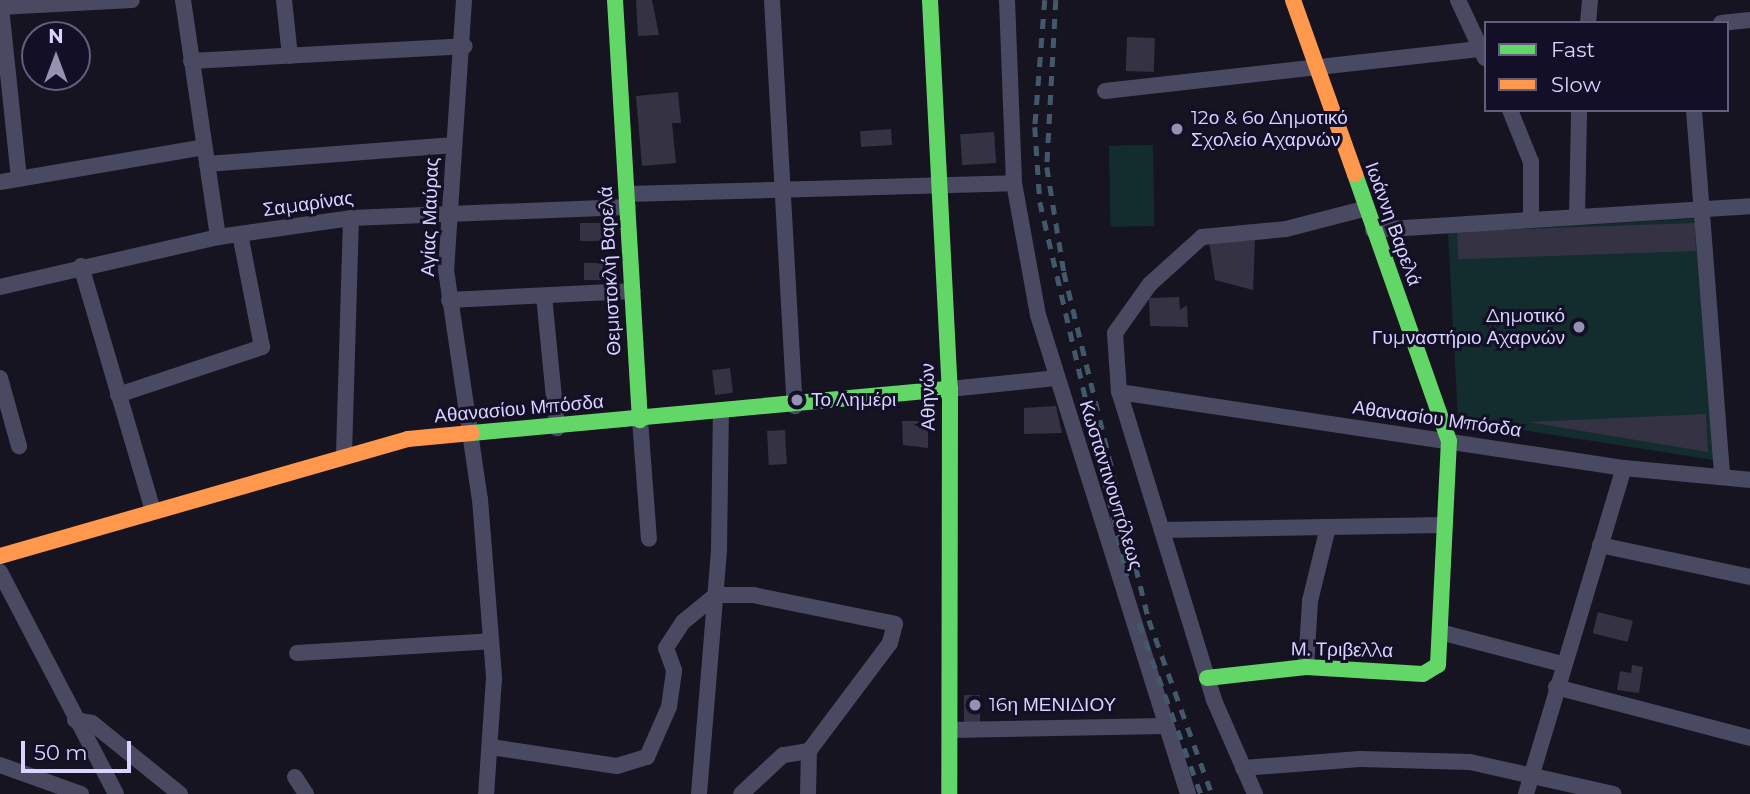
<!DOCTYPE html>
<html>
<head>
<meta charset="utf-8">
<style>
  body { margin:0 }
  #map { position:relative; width:1750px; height:794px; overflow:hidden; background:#161421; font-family:Montserrat,sans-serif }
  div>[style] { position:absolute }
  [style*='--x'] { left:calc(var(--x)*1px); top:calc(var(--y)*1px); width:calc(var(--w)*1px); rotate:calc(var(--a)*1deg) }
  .green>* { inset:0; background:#132c2d; transform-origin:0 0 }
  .building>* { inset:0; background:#343243; transform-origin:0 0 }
  .street>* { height:16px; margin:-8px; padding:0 8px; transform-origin:8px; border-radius:8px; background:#4a4962 }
  .fast>* { height:16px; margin:-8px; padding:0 8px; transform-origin:8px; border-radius:8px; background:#63d668 }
  .slow>* { height:16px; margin:-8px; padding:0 8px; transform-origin:8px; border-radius:8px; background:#ff974d }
  .rail>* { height:4.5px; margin-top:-2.25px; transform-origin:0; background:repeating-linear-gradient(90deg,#43596b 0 10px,transparent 0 19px) }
  .dots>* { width:19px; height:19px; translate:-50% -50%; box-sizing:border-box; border:4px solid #130f26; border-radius:50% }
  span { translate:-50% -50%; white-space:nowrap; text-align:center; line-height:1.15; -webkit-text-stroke:6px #130f26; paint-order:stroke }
  .poi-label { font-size:19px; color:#d9d4ff }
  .left { translate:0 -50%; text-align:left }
  .right { translate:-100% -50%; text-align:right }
  .street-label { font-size:19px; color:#d9d4ff }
  .legend { position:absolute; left:1484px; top:21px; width:245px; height:91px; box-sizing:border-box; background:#130f26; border:2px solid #625e7d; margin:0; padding:9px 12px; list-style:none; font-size:21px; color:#d9d4ff }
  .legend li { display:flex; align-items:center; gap:14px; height:35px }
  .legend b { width:35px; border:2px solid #625e7d }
  .north { position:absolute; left:21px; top:21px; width:70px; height:70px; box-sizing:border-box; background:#130f26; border:2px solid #625e7d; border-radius:50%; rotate:0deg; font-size:19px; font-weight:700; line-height:28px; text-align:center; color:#d9d4ff }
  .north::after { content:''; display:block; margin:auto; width:24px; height:32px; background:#9591b1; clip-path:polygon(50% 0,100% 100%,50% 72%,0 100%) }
  .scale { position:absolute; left:21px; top:741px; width:110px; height:32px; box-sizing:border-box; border:4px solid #d9d4ff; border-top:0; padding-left:9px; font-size:21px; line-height:24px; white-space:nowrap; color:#d9d4ff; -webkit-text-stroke:5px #130f26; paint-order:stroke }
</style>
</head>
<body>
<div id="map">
  <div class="green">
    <i style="left:1153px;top:145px;width:81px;height:44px;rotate:89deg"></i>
    <i style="clip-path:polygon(1700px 218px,1714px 460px,1458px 420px,1448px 233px)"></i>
  </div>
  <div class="building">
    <i style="clip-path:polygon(636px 0,652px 0,659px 35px,638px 36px)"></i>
    <i style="left:1127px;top:37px;width:28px;height:34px;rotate:2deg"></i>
    <i style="clip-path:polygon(678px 92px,681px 123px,672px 123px,676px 163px,642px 166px,636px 96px)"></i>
    <i style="left:891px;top:129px;width:16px;height:31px;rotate:86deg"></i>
    <i style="left:994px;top:132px;width:31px;height:34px;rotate:86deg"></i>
    <i style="left:580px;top:223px;width:28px;height:18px"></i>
    <i style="left:1695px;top:223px;width:28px;height:238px;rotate:88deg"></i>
    <i style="clip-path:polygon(1255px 240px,1253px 290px,1215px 280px,1209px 242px)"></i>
    <i style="left:609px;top:263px;width:17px;height:25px;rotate:90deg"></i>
    <i style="clip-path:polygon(1179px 297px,1180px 310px,1187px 305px,1188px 327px,1150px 326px,1149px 298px)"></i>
    <i style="left:730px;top:368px;width:25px;height:18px;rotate:83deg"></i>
    <i style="clip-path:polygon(1056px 406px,1062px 433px,1024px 434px,1024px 408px)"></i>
    <i style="clip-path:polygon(1706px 414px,1708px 452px,1528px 422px)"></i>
    <i style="clip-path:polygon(902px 421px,928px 421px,928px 448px,903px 445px)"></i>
    <i style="left:785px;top:430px;width:34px;height:18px;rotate:87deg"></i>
    <i style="left:1598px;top:612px;width:36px;height:22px;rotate:14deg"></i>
    <i style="clip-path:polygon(1632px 665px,1643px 667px,1639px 693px,1617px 690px,1620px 671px,1631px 673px)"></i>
    <i style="left:964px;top:695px;width:16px;height:27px"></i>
  </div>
  <div class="street">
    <i style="--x:183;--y:0;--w:240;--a:81.6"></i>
    <i style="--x:284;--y:0;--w:56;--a:83.9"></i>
    <i style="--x:464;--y:0;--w:271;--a:93.8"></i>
    <i style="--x:446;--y:270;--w:232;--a:81.6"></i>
    <i style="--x:480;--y:499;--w:180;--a:85.5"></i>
    <i style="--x:494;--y:678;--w:116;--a:93.9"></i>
    <i style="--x:772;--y:0;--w:407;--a:86.8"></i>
    <i style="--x:1007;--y:0;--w:183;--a:87.8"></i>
    <i style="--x:1014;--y:183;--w:134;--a:79.7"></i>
    <i style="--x:1038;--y:315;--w:502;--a:72.61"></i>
    <i style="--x:1458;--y:0;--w:64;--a:65"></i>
    <i style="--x:0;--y:7;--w:132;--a:-3"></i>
    <i style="--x:1;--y:7;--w:173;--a:84"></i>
    <i style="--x:1588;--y:23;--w:23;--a:-85"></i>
    <i style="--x:1721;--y:23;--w:29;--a:-6"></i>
    <i style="--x:191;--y:61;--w:274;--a:-3.1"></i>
    <i style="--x:1105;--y:91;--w:383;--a:-6.4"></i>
    <i style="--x:1510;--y:110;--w:56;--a:68"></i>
    <i style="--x:1531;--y:162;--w:57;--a:90"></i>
    <i style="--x:1694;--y:110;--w:368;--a:85.6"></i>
    <i style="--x:207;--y:164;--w:248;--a:-4.4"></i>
    <i style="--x:0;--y:182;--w:207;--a:-9.7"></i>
    <i style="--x:627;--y:194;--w:387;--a:-1.6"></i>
    <i style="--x:1577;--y:217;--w:107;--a:-88.9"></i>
    <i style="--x:1373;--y:230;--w:378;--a:-3.6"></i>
    <i style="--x:81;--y:266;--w:252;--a:73.6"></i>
    <i style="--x:0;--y:287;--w:224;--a:-12.9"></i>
    <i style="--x:218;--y:237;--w:134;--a:-8.1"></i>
    <i style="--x:351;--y:218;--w:277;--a:-2.3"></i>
    <i style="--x:544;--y:296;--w:133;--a:84.4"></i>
    <i style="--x:449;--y:300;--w:184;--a:-2.8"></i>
    <i style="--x:0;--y:378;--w:71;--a:74.4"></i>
    <i style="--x:950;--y:389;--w:108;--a:-5.9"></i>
    <i style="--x:1119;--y:392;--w:511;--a:8.56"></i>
    <i style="--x:1624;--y:468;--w:127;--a:5.4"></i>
    <i style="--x:118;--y:395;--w:152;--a:-18.4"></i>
    <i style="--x:262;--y:347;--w:115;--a:-101"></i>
    <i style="--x:640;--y:420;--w:119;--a:85.7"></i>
    <i style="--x:344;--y:454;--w:236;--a:-88.3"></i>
    <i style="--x:1162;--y:530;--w:282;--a:-1"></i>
    <i style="--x:1600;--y:545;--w:153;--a:12"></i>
    <i style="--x:0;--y:572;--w:250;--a:62.4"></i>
    <i style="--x:1440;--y:632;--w:126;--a:14.7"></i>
    <i style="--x:297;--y:653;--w:194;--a:-3.5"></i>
    <i style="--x:1306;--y:667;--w:66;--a:-86.5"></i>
    <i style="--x:1310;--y:601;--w:72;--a:-76.3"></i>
    <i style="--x:1556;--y:687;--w:201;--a:14.7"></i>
    <i style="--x:75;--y:720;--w:17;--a:10"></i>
    <i style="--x:92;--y:723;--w:113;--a:38.9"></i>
    <i style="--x:950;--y:730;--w:213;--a:-1.1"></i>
    <i style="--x:491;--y:747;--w:127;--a:8.6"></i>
    <i style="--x:617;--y:766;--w:31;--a:-17"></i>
    <i style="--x:647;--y:757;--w:55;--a:-66.3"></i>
    <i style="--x:669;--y:707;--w:37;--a:-82"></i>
    <i style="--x:674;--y:670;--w:23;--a:-110"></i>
    <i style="--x:666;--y:648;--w:31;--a:-57"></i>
    <i style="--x:683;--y:622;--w:43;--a:-39.3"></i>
    <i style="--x:716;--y:595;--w:37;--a:0"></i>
    <i style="--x:753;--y:595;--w:145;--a:11.5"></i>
    <i style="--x:895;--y:624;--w:20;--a:105"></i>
    <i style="--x:890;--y:643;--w:135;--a:126.9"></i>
    <i style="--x:809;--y:751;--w:26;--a:171"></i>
    <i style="--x:783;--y:755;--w:57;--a:137.1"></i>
    <i style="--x:0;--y:765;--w:86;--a:19.7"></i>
    <i style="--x:1243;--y:768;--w:117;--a:-4.4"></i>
    <i style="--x:1360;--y:759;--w:110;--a:1.6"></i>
    <i style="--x:1470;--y:762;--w:147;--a:12.6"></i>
    <i style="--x:295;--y:777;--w:20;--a:57"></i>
    <i style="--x:699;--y:794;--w:246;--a:-85.3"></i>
    <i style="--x:719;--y:549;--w:137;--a:-89.2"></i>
    <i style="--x:808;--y:794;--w:43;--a:-88.7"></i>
    <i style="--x:1255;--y:794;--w:103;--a:-113.6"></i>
    <i style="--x:1214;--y:700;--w:322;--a:-107.1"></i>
    <i style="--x:1119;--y:392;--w:59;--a:-93.9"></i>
    <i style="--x:1115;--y:333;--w:60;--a:-54.5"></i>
    <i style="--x:1150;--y:284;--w:70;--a:-42.1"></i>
    <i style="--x:1202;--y:237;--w:84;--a:-5.4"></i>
    <i style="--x:1286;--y:229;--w:81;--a:-14.4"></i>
    <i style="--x:1526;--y:794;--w:340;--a:-73.3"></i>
  </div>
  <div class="fast">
    <i style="--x:615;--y:0;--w:421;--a:86.6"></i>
    <i style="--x:930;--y:0;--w:390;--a:87.1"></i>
    <i style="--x:950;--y:389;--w:405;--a:90.1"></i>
    <i style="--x:472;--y:433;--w:480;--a:-5.3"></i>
    <i style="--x:1207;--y:678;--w:100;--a:-6.3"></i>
    <i style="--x:1306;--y:667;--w:117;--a:3.4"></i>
    <i style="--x:1423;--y:674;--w:17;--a:-31"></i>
    <i style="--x:1438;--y:665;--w:224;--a:-87.2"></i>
    <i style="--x:1449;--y:441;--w:283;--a:-109.4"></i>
  </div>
  <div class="slow">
    <i style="--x:1293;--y:0;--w:185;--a:70.4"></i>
    <i style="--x:0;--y:556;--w:424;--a:-16"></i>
    <i style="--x:408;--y:439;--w:64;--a:-5.4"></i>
  </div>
  <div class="rail">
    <i style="--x:1045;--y:0;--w:127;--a:94.5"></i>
    <i style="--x:1035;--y:127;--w:75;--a:86.2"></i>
    <i style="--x:1040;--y:202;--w:384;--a:76.9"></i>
    <i style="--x:1056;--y:0;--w:167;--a:93.1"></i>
    <i style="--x:1047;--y:167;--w:106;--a:80.8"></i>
    <i style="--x:1064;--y:272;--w:358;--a:76.3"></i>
    <i style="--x:1149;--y:620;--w:185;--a:70.1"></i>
    <i style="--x:1139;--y:623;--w:182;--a:70.1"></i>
  </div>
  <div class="dots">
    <i style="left:1177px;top:129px;background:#9591b1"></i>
    <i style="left:1579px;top:327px;background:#9591b1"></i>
    <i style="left:797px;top:400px;background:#9591b1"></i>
    <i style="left:975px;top:705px;background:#9591b1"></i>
  </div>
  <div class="poi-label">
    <span class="left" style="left:1191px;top:129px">12ο &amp; 6ο Δημοτικό<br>Σχολείο Αχαρνών</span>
    <span class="right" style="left:1565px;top:327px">Δημοτικό<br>Γυμναστήριο Αχαρνών</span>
    <span class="left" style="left:811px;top:400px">Το Λημέρι</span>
    <span class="left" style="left:989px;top:705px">16η ΜΕΝΙΔΙΟΥ</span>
  </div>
  <div class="street-label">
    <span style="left:308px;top:204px;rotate:-8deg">Σαμαρίνας</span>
    <span style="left:430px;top:217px;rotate:-88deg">Αγίας Μαύρας</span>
    <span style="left:1393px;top:224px;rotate:70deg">Ιωάννη Βαρελά</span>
    <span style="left:610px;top:271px;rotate:-93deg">Θεμιστοκλή Βαρελά</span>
    <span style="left:928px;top:397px;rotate:-91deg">Αθηνών</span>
    <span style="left:519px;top:409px;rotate:-5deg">Αθανασίου Μπόσδα</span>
    <span style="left:1437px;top:419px;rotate:8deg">Αθανασίου Μπόσδα</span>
    <span style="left:1111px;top:485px;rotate:73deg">Κωσταντινουπόλεως</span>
    <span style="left:1342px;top:650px;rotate:1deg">Μ. Τριβελλα</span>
  </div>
  <ul class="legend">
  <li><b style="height:9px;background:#63d668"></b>Fast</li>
  <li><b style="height:9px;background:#ff974d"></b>Slow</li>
  </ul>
  <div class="north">N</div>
  <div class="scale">50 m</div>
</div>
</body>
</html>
